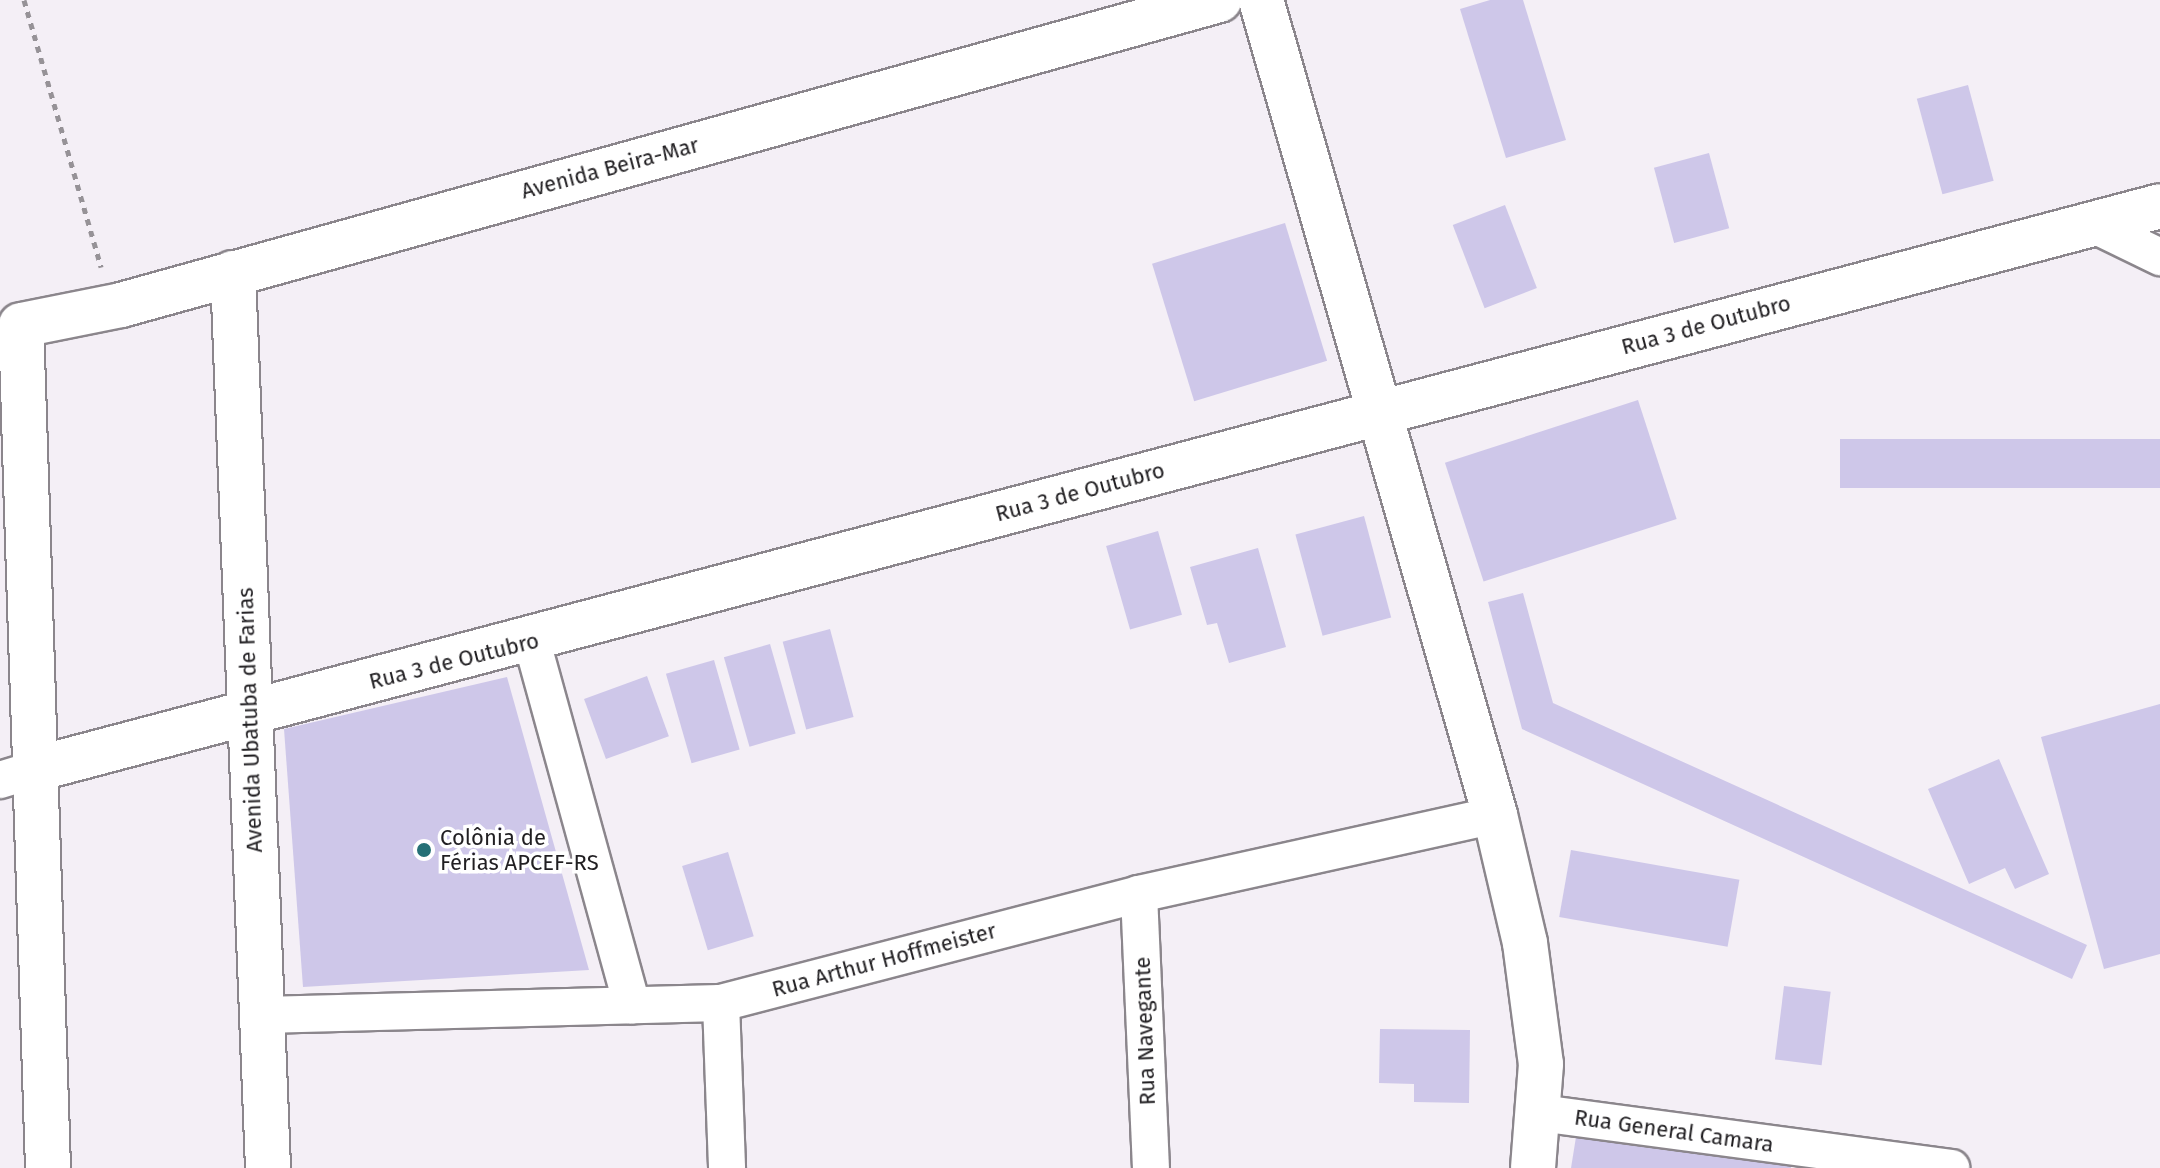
<!DOCTYPE html>
<html>
<head>
<meta charset="utf-8">
<style>
  body { margin:0 }
  #map { position:relative; width:2160px; height:1168px; overflow:hidden; background:#f4eff6; font-family:"Fira Sans",sans-serif }
  div>[style] { position:absolute }
  [style*='--x'] { left:calc(var(--x)*1px); top:calc(var(--y)*1px); width:calc(var(--w)*1px); rotate:calc(var(--a)*1deg) }
  .building>* { inset:0; background:#cec7e9; transform-origin:0 0 }
  .path>* { height:5px; margin-top:-2.5px; transform-origin:0; background:repeating-linear-gradient(90deg,#969297 0 6px,transparent 0 12px) }
  .roads { filter:drop-shadow(2px 0 #8b868c) drop-shadow(-2px 0 #8b868c) drop-shadow(0 2px #8b868c) drop-shadow(0 -2px #8b868c) }
  .minor>* { height:36px; margin:-18px; padding:0 18px; transform-origin:18px; border-radius:18px; background:#fff }
  .tertiary>* { height:44px; margin:-22px; padding:0 22px; transform-origin:22px; border-radius:22px; background:#fff }
  .secondary>* { height:44px; margin:-22px; padding:0 22px; transform-origin:22px; border-radius:22px; background:#fff }
  .dots>* { width:22px; height:22px; translate:-50% -50%; box-sizing:border-box; border:4px solid #fff; border-radius:50% }
  span { translate:-50% -50%; white-space:nowrap; text-align:center; line-height:1.15; -webkit-text-stroke:7px #fff; paint-order:stroke }
  .street-label { font-size:22px; color:#211f22 }
  .poi-label { font-size:22px; color:#211f22 }
  .left { translate:0 -50%; text-align:left }
</style>
</head>
<body>
<div id="map">
  <div class="building">
    <i style="clip-path:polygon(1490px 0,1523px 0,1566px 140px,1506px 158px,1460px 9px)"></i>
    <i style="left:1968px;top:85px;width:99px;height:53px;rotate:75deg"></i>
    <i style="left:1709px;top:153px;width:78px;height:57px;rotate:75deg"></i>
    <i style="left:1505px;top:205px;width:89px;height:56px;rotate:69deg"></i>
    <i style="left:1285px;top:223px;width:144px;height:139px;rotate:73deg"></i>
    <i style="left:1638px;top:400px;width:125px;height:203px;rotate:72deg"></i>
    <i style="left:2160px;top:439px;width:49px;height:320px;rotate:90deg"></i>
    <i style="left:1364px;top:516px;width:105px;height:71px;rotate:75deg"></i>
    <i style="left:1158px;top:531px;width:87px;height:54px;rotate:74deg"></i>
    <i style="clip-path:polygon(1258px 548px,1286px 647px,1229px 663px,1217px 623px,1207px 625px,1190px 567px)"></i>
    <i style="clip-path:polygon(1523px 593px,1553px 703px,2087px 945px,2072px 979px,1522px 729px,1488px 602px)"></i>
    <i style="left:830px;top:629px;width:91px;height:49px;rotate:75deg"></i>
    <i style="left:770px;top:644px;width:93px;height:48px;rotate:74deg"></i>
    <i style="left:714px;top:660px;width:93px;height:50px;rotate:74deg"></i>
    <i style="left:647px;top:676px;width:64px;height:67px;rotate:70deg"></i>
    <i style="clip-path:polygon(507px 677px,589px 970px,303px 987px,284px 729px)"></i>
    <i style="clip-path:polygon(2160px 704px,2160px 954px,2104px 969px,2041px 737px)"></i>
    <i style="clip-path:polygon(1999px 759px,2049px 874px,2015px 889px,2005px 868px,1969px 884px,1928px 789px)"></i>
    <i style="left:1571px;top:850px;width:171px;height:68px;rotate:10deg"></i>
    <i style="left:728px;top:852px;width:88px;height:48px;rotate:73deg"></i>
    <i style="left:1784px;top:986px;width:47px;height:74px;rotate:7deg"></i>
    <i style="clip-path:polygon(1380px 1029px,1470px 1030px,1469px 1103px,1414px 1102px,1414px 1084px,1379px 1083px)"></i>
    <i style="clip-path:polygon(1576px 1137px,1791px 1166px,1791px 1168px,1571px 1168px)"></i>
  </div>
  <div class="path">
    <i style="--x:24;--y:0;--w:278;--a:73.9"></i>
  </div>
  <div class="roads">
    <div class="minor">
      <i style="--x:2092;--y:224;--w:76;--a:25.9"></i>
      <i style="--x:532;--y:642;--w:377;--a:74.6"></i>
      <i style="--x:0;--y:780;--w:34;--a:-17"></i>
      <i style="--x:1139;--y:894;--w:274;--a:87.5"></i>
      <i style="--x:721;--y:1003;--w:165;--a:87.9"></i>
      <i style="--x:262;--y:1015;--w:459;--a:-1.5"></i>
      <i style="--x:721;--y:1003;--w:432;--a:-14.6"></i>
      <i style="--x:1139;--y:894;--w:365;--a:-12.5"></i>
      <i style="--x:1540;--y:1113;--w:415;--a:7.6"></i>
    </div>
    <div class="tertiary">
      <i style="--x:1261;--y:0;--w:848;--a:73.98"></i>
      <i style="--x:1495;--y:815;--w:131;--a:76.8"></i>
      <i style="--x:1525;--y:943;--w:122;--a:82.5"></i>
      <i style="--x:1541;--y:1064;--w:104;--a:94.4"></i>
      <i style="--x:32;--y:770;--w:2201;--a:-14.84"></i>
    </div>
    <div class="secondary">
      <i style="--x:233;--y:273;--w:896;--a:87.76"></i>
      <i style="--x:48;--y:1168;--w:843;--a:-91.83"></i>
      <i style="--x:21;--y:325;--w:102;--a:-11.3"></i>
      <i style="--x:121;--y:305;--w:1140;--a:-15.52"></i>
    </div>
  </div>
  <div class="dots">
    <i style="left:424px;top:850px;background:#257076"></i>
  </div>
  <div class="street-label">
    <span style="left:610px;top:168px;rotate:-15deg">Avenida Beira-Mar</span>
    <span style="left:1706px;top:325px;rotate:-15deg">Rua 3 de Outubro</span>
    <span style="left:1080px;top:492px;rotate:-15deg">Rua 3 de Outubro</span>
    <span style="left:454px;top:661px;rotate:-14deg">Rua 3 de Outubro</span>
    <span style="left:250px;top:720px;rotate:-92deg">Avenida Ubatuba de Farias</span>
    <span style="left:884px;top:960px;rotate:-15deg">Rua Arthur Hoffmeister</span>
    <span style="left:1145px;top:1031px;rotate:-92deg">Rua Navegante</span>
    <span style="left:1674px;top:1131px;rotate:8deg">Rua General Camara</span>
  </div>
  <div class="poi-label">
    <span class="left" style="left:440px;top:850px">Colônia de<br>Férias APCEF-RS</span>
  </div>
</div>
</body>
</html>
